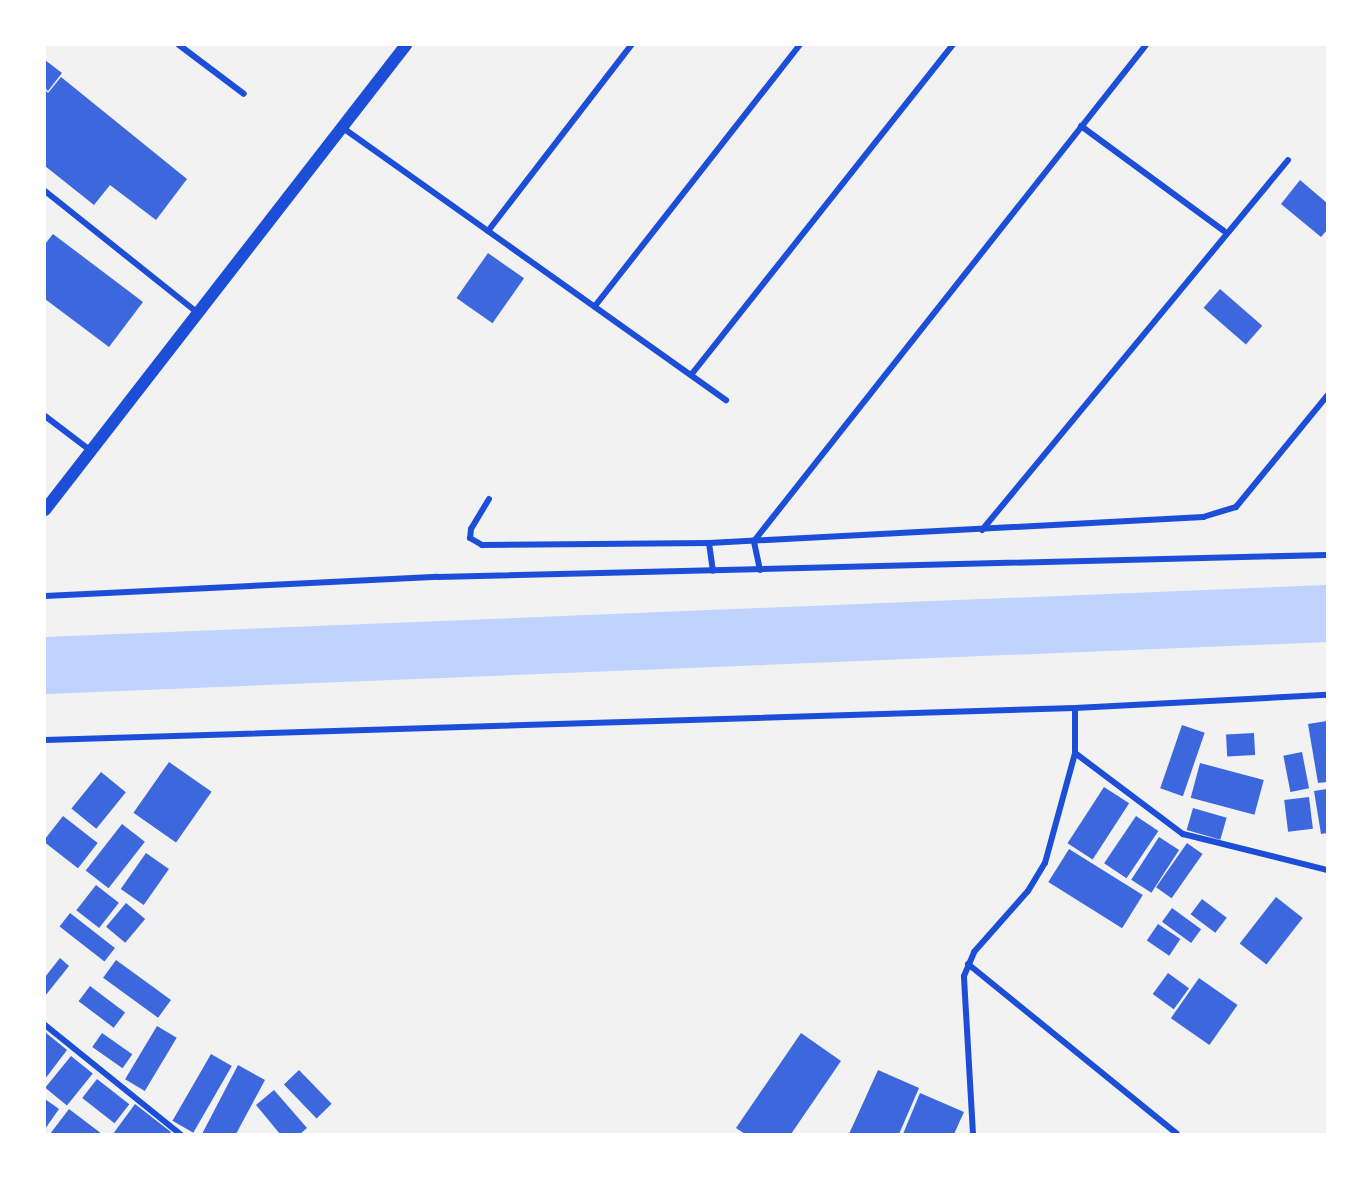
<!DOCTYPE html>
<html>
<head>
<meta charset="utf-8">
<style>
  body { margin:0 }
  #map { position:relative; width:1372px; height:1179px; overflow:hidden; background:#f2f2f2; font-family:Commissioner,sans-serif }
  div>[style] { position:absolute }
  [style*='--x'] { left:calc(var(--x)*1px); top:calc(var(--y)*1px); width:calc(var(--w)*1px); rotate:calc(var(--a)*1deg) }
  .river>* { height:57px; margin:-28.5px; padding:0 28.5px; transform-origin:28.5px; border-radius:28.5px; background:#bfd3fe }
  .building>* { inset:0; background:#3d67dc; transform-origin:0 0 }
  .minor>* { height:6px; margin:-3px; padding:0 3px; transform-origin:3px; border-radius:3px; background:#1d4ed8 }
  .secondary>* { height:12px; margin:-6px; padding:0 6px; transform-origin:6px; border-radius:6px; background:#1d4ed8 }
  span { translate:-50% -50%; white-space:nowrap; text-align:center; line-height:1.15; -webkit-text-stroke:4.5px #fff; paint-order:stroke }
  .frame { position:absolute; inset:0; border:46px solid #fff; pointer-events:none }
</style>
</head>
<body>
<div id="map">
  <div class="river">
    <i style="--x:45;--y:665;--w:1283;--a:-2.32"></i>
  </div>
  <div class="building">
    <i style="clip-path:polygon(45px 60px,62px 73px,48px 91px,45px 88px)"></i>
    <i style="clip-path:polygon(61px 77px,187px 179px,156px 220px,110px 185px,94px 205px,45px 166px,45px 90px,48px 93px)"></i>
    <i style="clip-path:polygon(1300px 180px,1327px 203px,1327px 230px,1321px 237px,1281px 204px)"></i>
    <i style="clip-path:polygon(53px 234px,143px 302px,109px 347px,45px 299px,45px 244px)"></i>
    <i style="left:488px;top:253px;width:44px;height:55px;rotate:35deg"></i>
    <i style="left:1220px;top:289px;width:56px;height:25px;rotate:41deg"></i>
    <i style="clip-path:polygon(1327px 721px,1327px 782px,1318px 783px,1308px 724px)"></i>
    <i style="left:1182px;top:725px;width:24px;height:67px;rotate:19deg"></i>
    <i style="left:1254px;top:733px;width:22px;height:28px;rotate:87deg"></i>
    <i style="left:1302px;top:752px;width:37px;height:19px;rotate:79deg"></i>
    <i style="left:169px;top:762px;width:52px;height:62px;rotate:35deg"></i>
    <i style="left:1200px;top:763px;width:66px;height:36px;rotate:15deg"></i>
    <i style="left:101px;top:772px;width:32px;height:47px;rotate:39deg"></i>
    <i style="left:1104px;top:787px;width:30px;height:67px;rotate:33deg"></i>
    <i style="clip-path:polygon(1327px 789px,1327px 833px,1321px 834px,1314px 791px)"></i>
    <i style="left:1309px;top:797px;width:32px;height:25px;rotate:83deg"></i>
    <i style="left:1193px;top:808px;width:35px;height:23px;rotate:16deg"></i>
    <i style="left:63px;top:816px;width:44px;height:32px;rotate:38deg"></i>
    <i style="left:1136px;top:816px;width:27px;height:57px;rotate:34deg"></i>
    <i style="left:122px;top:824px;width:29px;height:59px;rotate:38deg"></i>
    <i style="left:1159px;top:837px;width:24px;height:51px;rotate:33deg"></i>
    <i style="left:1187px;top:843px;width:19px;height:54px;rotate:35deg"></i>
    <i style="left:1069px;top:849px;width:87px;height:39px;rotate:32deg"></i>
    <i style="left:146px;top:853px;width:28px;height:44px;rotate:35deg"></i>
    <i style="left:96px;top:885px;width:29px;height:32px;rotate:38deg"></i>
    <i style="left:1276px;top:897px;width:34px;height:59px;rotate:38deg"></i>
    <i style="left:1202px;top:899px;width:31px;height:19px;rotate:37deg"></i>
    <i style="left:126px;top:903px;width:25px;height:31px;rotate:40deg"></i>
    <i style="left:1172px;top:908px;width:36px;height:17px;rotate:36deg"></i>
    <i style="left:70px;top:913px;width:57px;height:17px;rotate:38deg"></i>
    <i style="left:1158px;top:924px;width:27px;height:20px;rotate:34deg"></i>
    <i style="clip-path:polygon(60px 958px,69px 966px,45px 996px,45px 977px)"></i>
    <i style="left:116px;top:960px;width:68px;height:22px;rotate:36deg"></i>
    <i style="left:1168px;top:973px;width:26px;height:26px;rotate:36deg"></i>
    <i style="left:1199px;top:978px;width:47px;height:49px;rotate:35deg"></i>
    <i style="left:90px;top:986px;width:44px;height:19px;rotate:37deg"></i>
    <i style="left:157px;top:1026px;width:23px;height:62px;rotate:31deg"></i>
    <i style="clip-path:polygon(45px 1032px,67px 1050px,45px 1079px)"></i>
    <i style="left:102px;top:1033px;width:37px;height:17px;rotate:35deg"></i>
    <i style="clip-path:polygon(801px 1033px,841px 1061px,791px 1134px,745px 1134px,736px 1128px)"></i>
    <i style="left:211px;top:1054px;width:24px;height:77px;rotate:30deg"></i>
    <i style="left:71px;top:1056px;width:28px;height:41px;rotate:39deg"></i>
    <i style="clip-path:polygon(238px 1065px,265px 1080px,236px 1134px,202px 1134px)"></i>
    <i style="left:299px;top:1070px;width:47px;height:21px;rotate:46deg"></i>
    <i style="clip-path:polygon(878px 1070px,919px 1088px,899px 1134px,849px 1134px)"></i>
    <i style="left:97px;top:1079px;width:41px;height:24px;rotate:38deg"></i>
    <i style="clip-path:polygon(274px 1090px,307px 1128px,300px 1134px,280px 1134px,256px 1105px)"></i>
    <i style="clip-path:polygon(920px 1093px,964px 1112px,954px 1134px,903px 1134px)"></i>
    <i style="clip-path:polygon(45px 1099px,59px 1109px,45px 1129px)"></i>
    <i style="clip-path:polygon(135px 1104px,171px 1132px,169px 1134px,113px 1134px)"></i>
    <i style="clip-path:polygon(69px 1109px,102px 1134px,50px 1134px)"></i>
  </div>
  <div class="minor">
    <i style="--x:179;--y:45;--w:81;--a:37"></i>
    <i style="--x:1081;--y:126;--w:177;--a:36.3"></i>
    <i style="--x:343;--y:128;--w:470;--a:35.4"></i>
    <i style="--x:45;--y:191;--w:196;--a:38.6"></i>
    <i style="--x:488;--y:231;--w:235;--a:-52.4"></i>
    <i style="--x:595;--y:306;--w:332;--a:-51.9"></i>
    <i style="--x:691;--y:375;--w:421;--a:-51.6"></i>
    <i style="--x:45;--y:416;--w:56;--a:37.1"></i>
    <i style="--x:489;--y:499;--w:35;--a:121"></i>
    <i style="--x:471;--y:529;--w:9;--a:96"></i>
    <i style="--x:470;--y:538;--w:14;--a:30"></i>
    <i style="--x:482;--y:545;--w:227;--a:-0.5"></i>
    <i style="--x:709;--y:543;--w:495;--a:-3"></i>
    <i style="--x:1203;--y:517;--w:34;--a:-17"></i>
    <i style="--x:1236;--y:507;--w:144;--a:-50.7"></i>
    <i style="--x:982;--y:530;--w:480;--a:-50.4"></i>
    <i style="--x:709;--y:543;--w:28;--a:82"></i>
    <i style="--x:760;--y:570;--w:30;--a:-102"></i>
    <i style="--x:754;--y:541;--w:632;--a:-51.68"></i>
    <i style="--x:45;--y:596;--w:393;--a:-2.8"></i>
    <i style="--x:438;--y:577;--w:889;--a:-1.42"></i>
    <i style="--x:45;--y:740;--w:1030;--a:-1.78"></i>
    <i style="--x:1075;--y:708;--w:252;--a:-3"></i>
    <i style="--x:1075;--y:753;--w:135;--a:36.9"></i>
    <i style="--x:1183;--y:834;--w:148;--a:14"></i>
    <i style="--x:968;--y:964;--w:269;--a:39.1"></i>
    <i style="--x:45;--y:1025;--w:174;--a:38.9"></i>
    <i style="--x:973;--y:1134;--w:158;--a:-93.3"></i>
    <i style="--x:964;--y:976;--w:26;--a:-67"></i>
    <i style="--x:974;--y:952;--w:81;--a:-48.5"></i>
    <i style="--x:1028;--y:891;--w:33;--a:-59"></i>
    <i style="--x:1045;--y:863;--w:114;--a:-74.7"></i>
    <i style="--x:1075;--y:753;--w:45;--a:-90"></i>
  </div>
  <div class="secondary">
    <i style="--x:45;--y:510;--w:589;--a:-52.18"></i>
  </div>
  <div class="frame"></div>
</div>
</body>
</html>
